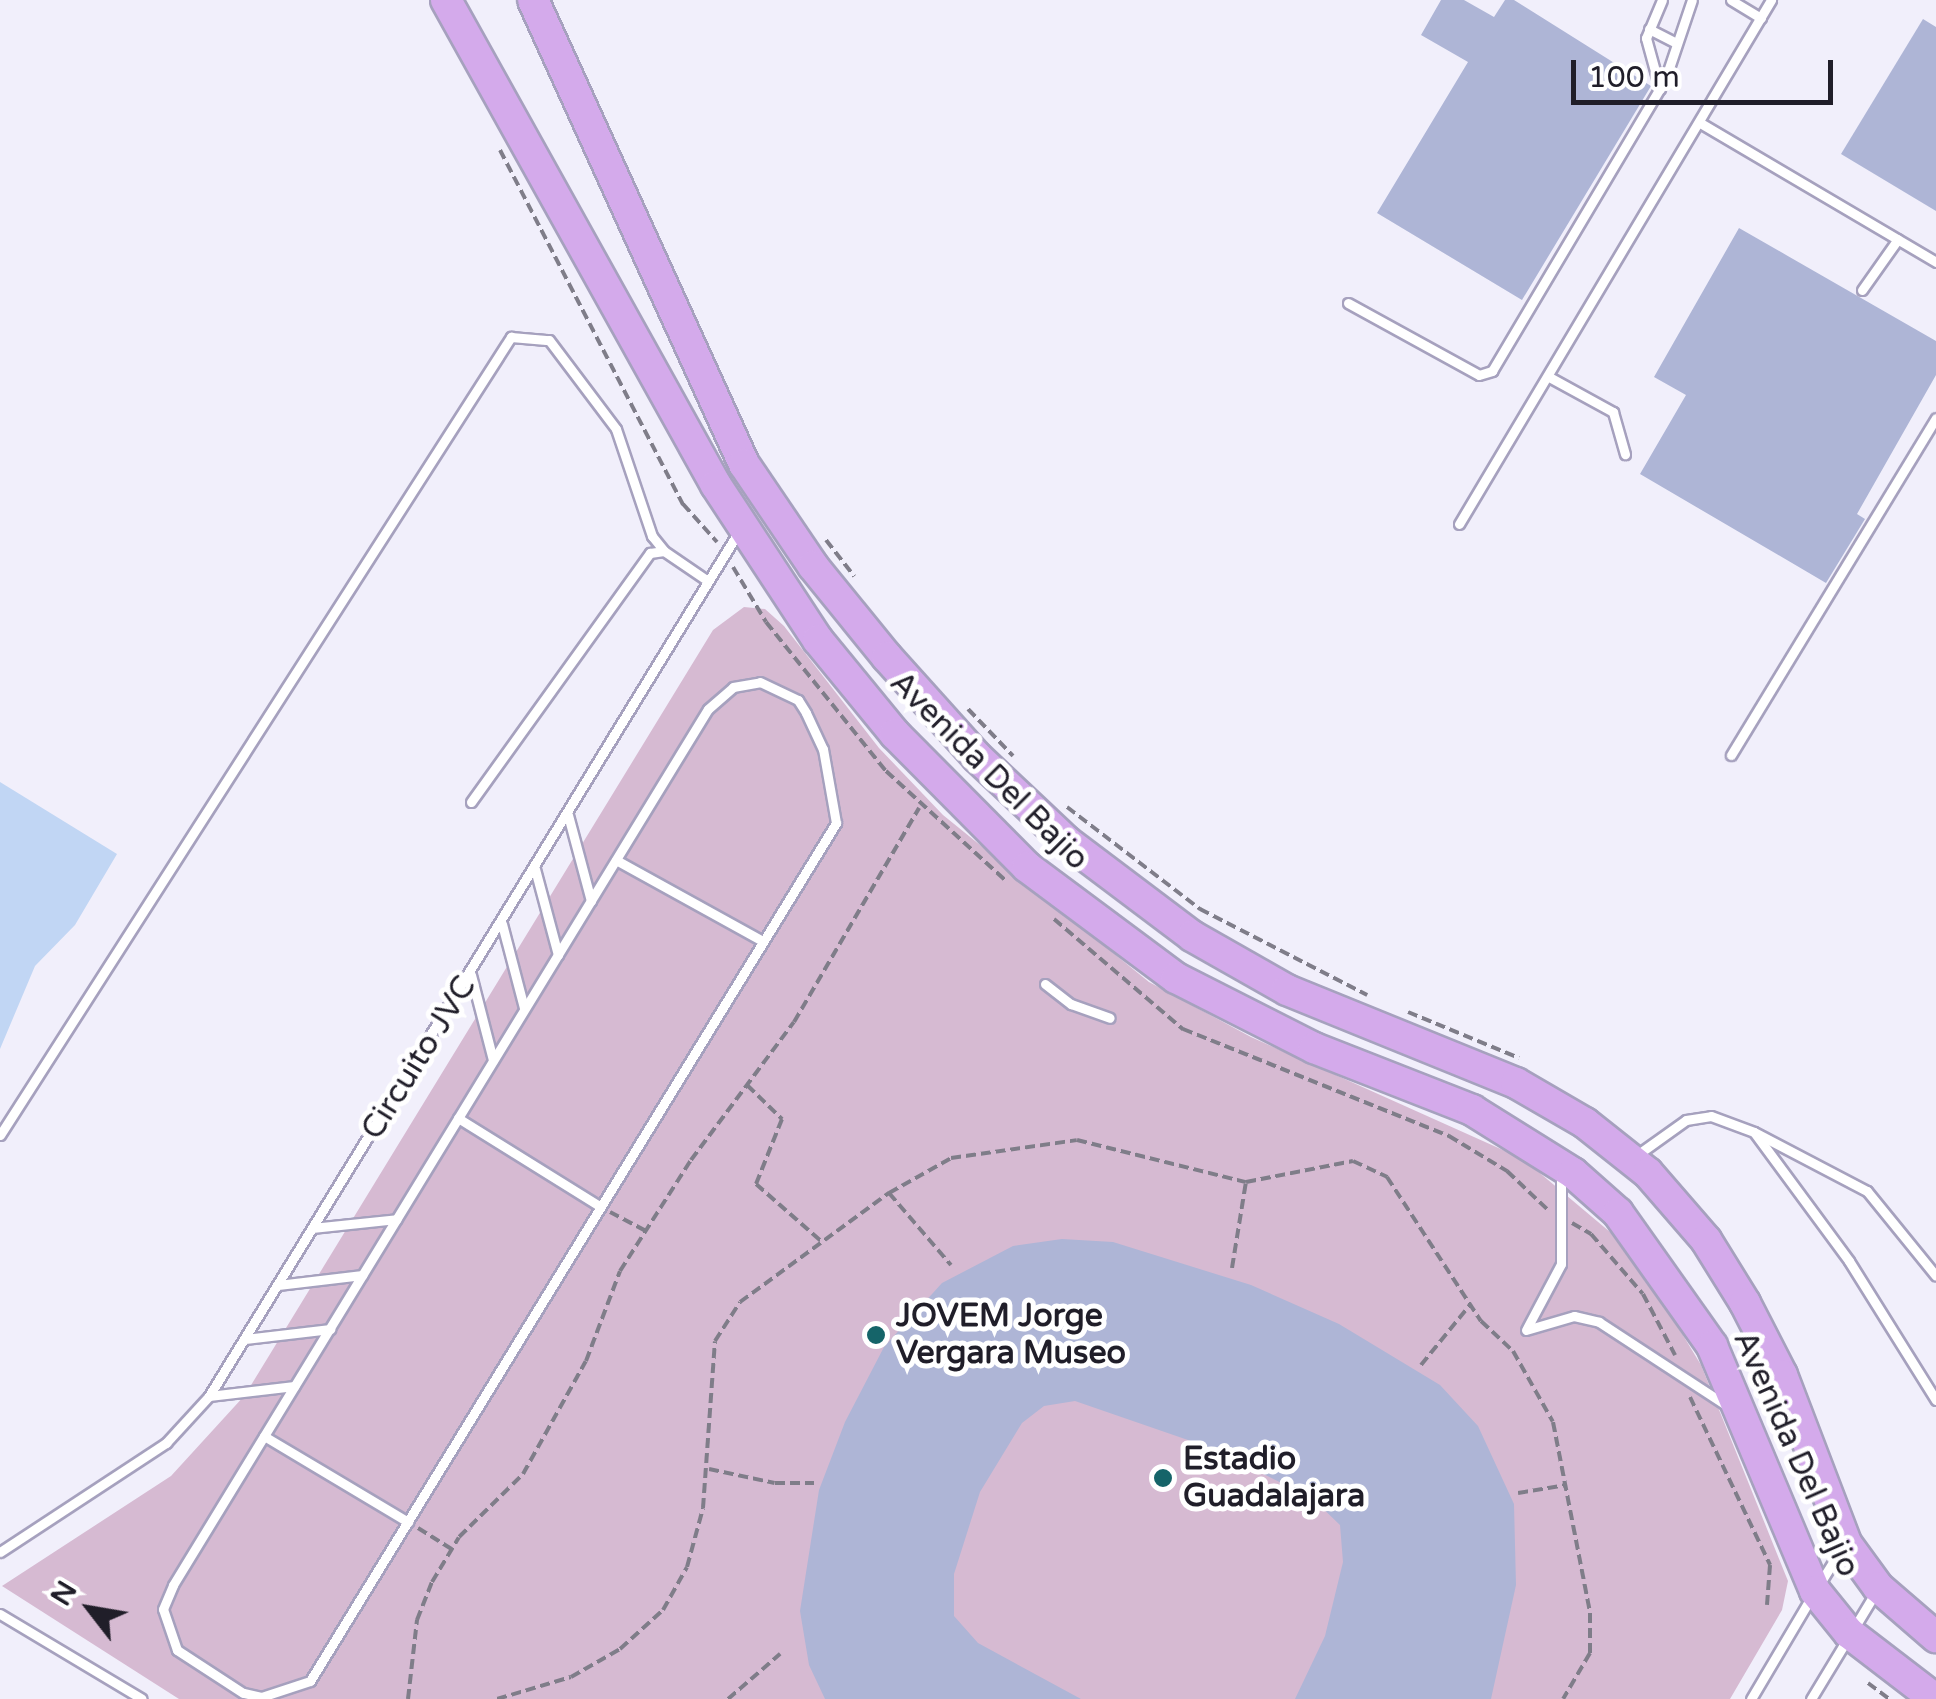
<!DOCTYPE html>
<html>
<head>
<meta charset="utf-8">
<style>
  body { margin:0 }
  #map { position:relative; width:1936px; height:1699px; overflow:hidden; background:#f1effb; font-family:"Varela Round",sans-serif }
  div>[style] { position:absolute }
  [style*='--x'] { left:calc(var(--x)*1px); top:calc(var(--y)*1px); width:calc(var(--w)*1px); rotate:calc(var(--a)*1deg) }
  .green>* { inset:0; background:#d6bad2 }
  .water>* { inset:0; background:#c1d6f4 }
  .building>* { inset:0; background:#aeb5d6 }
  .path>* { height:4px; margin-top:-2px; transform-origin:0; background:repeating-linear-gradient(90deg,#7f7d89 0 10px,transparent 0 15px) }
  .roads { filter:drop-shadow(2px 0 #a6a1be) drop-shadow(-2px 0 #a6a1be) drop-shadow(0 2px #a6a1be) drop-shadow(0 -2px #a6a1be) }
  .lane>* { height:9px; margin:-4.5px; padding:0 4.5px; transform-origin:4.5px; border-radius:4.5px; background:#fff }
  .primary>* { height:30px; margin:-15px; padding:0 15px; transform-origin:15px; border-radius:15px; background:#d4aaeb }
  .dots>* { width:28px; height:28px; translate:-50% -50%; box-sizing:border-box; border:5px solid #fff; border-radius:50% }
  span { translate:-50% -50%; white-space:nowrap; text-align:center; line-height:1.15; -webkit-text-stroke:10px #fff; paint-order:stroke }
  .street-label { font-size:32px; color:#201e29 }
  .poi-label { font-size:32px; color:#201e29; font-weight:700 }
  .left { translate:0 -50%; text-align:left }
  .north { position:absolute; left:40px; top:1559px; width:100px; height:100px; -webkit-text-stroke:8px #fff; paint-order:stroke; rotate:301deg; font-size:28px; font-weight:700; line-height:40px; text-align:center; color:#201e29 }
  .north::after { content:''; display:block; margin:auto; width:35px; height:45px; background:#201e29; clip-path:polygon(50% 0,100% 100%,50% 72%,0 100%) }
  .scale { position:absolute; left:1571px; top:60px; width:262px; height:45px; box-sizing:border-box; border:5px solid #201e29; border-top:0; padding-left:12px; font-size:30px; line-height:35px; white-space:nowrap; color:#201e29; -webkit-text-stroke:8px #fff; paint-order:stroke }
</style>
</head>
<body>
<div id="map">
  <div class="green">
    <i style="clip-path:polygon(744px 607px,765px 609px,784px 626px,879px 748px,943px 815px,1149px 982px,1251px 1037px,1523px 1159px,1610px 1232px,1647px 1276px,1701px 1365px,1788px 1581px,1782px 1610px,1730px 1699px,179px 1699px,2px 1586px,171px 1476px,245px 1395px,713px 630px)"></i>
  </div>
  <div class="water">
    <i style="clip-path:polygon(0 782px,117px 854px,75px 925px,35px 966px,0 1049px)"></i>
  </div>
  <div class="building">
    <i style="clip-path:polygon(1441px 0,1464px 0,1494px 17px,1505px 0,1514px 0,1651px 86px,1522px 300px,1377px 213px,1468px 62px,1421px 35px)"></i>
    <i style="clip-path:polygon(1923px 19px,1936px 27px,1936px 211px,1841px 154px)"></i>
    <i style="clip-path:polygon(1739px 228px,1936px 341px,1936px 375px,1857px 514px,1865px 519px,1826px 583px,1640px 474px,1686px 395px,1654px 377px)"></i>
    <i style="clip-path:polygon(1062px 1239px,1113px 1242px,1251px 1285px,1339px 1324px,1440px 1385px,1478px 1426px,1514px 1504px,1516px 1585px,1491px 1699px,1295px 1699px,1325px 1636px,1343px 1562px,1340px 1525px,1313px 1499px,1214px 1449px,1075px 1401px,1044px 1406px,1022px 1423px,980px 1492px,954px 1574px,954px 1616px,978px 1643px,1081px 1699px,825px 1699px,809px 1665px,800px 1611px,819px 1490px,845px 1422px,884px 1347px,942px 1283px,1013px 1246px)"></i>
  </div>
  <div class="path">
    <i style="--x:500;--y:150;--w:399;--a:62.7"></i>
    <i style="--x:683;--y:504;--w:51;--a:48.2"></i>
    <i style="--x:826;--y:540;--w:46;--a:52.1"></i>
    <i style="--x:733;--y:567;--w:64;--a:59"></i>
    <i style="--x:766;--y:622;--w:191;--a:51.2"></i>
    <i style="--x:886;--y:771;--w:164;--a:42.5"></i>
    <i style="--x:968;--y:709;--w:65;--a:46.2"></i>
    <i style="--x:1067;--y:807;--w:168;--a:37.5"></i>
    <i style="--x:1200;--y:909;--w:188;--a:27.2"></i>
    <i style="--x:1054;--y:919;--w:170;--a:40.5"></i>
    <i style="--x:1183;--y:1029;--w:287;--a:21.9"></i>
    <i style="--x:1449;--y:1136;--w:68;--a:31.1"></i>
    <i style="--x:1507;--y:1171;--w:55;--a:43.5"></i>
    <i style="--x:1408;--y:1012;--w:120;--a:22.5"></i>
    <i style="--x:747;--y:1085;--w:49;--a:44.2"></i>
    <i style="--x:782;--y:1119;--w:70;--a:111.8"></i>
    <i style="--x:756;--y:1184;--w:86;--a:41.2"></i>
    <i style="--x:889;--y:1193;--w:95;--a:49.3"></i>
    <i style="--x:610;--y:1212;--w:41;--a:27.8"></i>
    <i style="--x:1572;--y:1223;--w:22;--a:30"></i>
    <i style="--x:1591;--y:1234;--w:79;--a:49.1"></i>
    <i style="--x:1643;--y:1294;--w:69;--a:62.3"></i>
    <i style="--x:1232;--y:1268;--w:87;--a:-80.8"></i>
    <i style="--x:1421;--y:1365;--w:77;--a:-50.8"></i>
    <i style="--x:1690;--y:1397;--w:186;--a:64.5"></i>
    <i style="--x:1770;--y:1565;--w:40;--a:94.3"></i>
    <i style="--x:709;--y:1469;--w:67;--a:12"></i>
    <i style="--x:775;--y:1483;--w:39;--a:0"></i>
    <i style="--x:1518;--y:1493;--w:49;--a:-9.5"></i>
    <i style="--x:418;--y:1528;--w:40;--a:32"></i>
    <i style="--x:1868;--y:1683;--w:26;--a:37"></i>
    <i style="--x:408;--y:1699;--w:80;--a:-83.5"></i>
    <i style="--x:417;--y:1620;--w:41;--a:-68.5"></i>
    <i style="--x:432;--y:1582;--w:52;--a:-59"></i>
    <i style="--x:459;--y:1537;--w:90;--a:-44.5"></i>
    <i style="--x:523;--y:1474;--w:129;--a:-60.9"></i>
    <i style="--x:586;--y:1361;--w:96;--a:-69.3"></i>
    <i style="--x:620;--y:1271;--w:132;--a:-57.4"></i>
    <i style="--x:691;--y:1160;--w:172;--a:-53.3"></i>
    <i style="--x:794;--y:1022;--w:248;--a:-59.7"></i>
    <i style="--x:497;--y:1699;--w:77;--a:-16.6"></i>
    <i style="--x:571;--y:1677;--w:56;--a:-29.7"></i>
    <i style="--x:620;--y:1649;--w:58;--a:-42.2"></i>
    <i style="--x:663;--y:1610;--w:49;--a:-60.8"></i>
    <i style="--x:687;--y:1567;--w:61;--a:-74.8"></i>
    <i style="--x:703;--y:1508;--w:167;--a:-85.9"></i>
    <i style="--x:715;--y:1341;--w:46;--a:-57.3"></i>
    <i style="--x:740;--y:1302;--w:185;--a:-36.2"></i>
    <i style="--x:889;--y:1193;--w:71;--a:-29.4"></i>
    <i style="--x:951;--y:1158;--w:127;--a:-8.1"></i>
    <i style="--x:1077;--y:1140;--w:174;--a:14"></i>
    <i style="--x:1246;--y:1182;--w:109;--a:-11.1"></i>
    <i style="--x:1353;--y:1161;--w:38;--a:25"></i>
    <i style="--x:1387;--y:1177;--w:172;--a:56.9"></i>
    <i style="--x:1481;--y:1321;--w:44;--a:43.2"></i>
    <i style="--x:1513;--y:1351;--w:81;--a:60.6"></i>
    <i style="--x:1553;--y:1422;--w:195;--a:79"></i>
    <i style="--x:1590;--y:1613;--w:40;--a:90"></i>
    <i style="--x:1590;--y:1653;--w:53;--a:120.4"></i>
    <i style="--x:728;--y:1699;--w:69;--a:-40.9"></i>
  </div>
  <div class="roads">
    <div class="lane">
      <i style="--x:1731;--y:0;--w:35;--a:31"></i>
      <i style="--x:1649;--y:29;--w:28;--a:27"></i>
      <i style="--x:1660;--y:89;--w:53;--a:-105.4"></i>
      <i style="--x:1646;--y:38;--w:41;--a:-67.2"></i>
      <i style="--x:1702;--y:124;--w:272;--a:30.5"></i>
      <i style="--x:1862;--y:290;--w:62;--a:-54.8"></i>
      <i style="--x:1348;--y:303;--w:149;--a:28.8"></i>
      <i style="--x:1479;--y:375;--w:14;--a:-17"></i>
      <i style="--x:1492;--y:371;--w:339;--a:-59.3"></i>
      <i style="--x:1665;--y:80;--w:84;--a:-71.4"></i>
      <i style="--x:1551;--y:378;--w:71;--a:28.7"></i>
      <i style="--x:1613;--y:412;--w:44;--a:74.1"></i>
      <i style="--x:1459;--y:524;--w:610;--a:-59.23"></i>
      <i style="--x:760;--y:682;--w:42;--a:25.3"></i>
      <i style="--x:798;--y:700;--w:15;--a:58"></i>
      <i style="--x:806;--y:713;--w:40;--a:65"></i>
      <i style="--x:823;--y:749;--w:75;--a:80"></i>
      <i style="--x:836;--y:823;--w:1006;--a:121.51"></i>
      <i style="--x:310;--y:1681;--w:52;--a:161.9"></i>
      <i style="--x:261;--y:1697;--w:18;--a:-167"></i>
      <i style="--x:243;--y:1693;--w:79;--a:-146.9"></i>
      <i style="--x:177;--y:1650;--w:43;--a:-108.9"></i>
      <i style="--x:163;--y:1609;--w:26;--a:-67"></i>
      <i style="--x:173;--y:1585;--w:1026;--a:-58.59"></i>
      <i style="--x:708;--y:709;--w:33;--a:-41"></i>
      <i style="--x:733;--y:687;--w:27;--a:-10"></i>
      <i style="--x:1731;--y:755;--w:394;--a:-58.7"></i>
      <i style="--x:471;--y:802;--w:307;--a:-54.3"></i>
      <i style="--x:650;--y:553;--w:14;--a:-8"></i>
      <i style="--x:664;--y:551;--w:53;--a:34.3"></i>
      <i style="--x:568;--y:815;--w:89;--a:75"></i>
      <i style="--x:616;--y:860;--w:168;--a:28.9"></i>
      <i style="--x:535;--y:869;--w:89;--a:75"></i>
      <i style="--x:502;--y:924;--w:87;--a:75.3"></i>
      <i style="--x:471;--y:975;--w:88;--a:75.5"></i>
      <i style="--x:1045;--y:984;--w:33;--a:38"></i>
      <i style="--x:1071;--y:1004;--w:41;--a:19.7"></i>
      <i style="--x:458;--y:1118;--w:168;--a:31.9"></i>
      <i style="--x:1756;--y:1133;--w:125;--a:27.6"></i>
      <i style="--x:1867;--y:1191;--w:109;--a:50.9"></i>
      <i style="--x:0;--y:1135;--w:948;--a:-57.37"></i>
      <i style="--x:511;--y:337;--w:38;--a:5"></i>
      <i style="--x:549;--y:340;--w:111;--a:53"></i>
      <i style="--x:616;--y:429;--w:113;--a:71.4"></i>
      <i style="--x:652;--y:536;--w:19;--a:51"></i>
      <i style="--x:1637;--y:1155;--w:60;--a:-35.5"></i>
      <i style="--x:1686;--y:1120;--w:25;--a:-9"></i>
      <i style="--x:1711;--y:1116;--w:46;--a:20.4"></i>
      <i style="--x:1754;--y:1132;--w:160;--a:53.6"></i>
      <i style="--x:1849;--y:1261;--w:164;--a:58"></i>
      <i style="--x:312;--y:1228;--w:85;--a:-6"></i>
      <i style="--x:278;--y:1285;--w:85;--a:-6.8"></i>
      <i style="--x:1527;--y:1328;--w:72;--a:-62"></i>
      <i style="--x:1561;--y:1264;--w:92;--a:-90"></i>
      <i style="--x:1526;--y:1330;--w:50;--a:-16.3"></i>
      <i style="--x:1574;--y:1316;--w:26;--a:13"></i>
      <i style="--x:1599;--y:1322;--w:155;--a:33.2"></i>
      <i style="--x:245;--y:1339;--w:86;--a:-6.7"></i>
      <i style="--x:209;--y:1396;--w:86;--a:-6.7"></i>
      <i style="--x:264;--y:1436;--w:168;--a:30.8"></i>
      <i style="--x:0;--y:1552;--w:199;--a:-33.3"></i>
      <i style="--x:166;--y:1443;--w:64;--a:-47.5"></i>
      <i style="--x:209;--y:1396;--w:1014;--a:-58.5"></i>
      <i style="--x:1820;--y:1583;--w:39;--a:-58"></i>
      <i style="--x:0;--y:1614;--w:165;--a:30.9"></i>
      <i style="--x:1751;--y:1699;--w:120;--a:-59.4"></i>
      <i style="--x:1811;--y:1699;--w:127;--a:-58.8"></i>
    </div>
    <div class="primary">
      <i style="--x:446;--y:0;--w:555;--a:60.9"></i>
      <i style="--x:716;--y:485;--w:186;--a:56.7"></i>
      <i style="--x:818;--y:640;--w:122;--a:50.7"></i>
      <i style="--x:895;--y:734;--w:187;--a:45.2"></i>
      <i style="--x:1027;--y:867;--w:186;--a:36.7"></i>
      <i style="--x:1176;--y:978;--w:155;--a:26.9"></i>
      <i style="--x:1314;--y:1048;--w:170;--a:21.4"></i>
      <i style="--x:1472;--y:1110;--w:119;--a:32"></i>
      <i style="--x:1573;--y:1173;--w:60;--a:41.6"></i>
      <i style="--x:1618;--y:1213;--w:163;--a:54.7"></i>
      <i style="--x:1712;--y:1346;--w:266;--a:67.2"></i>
      <i style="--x:1815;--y:1591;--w:54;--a:51"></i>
      <i style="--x:1849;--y:1633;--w:108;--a:37.5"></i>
      <i style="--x:533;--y:0;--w:510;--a:65.55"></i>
      <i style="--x:744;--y:464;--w:123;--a:55.9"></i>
      <i style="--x:813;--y:566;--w:117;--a:50.9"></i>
      <i style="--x:887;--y:657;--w:135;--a:48"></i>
      <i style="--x:977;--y:757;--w:122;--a:43.3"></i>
      <i style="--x:1066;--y:841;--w:158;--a:37"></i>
      <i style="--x:1192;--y:936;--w:109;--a:29.6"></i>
      <i style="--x:1287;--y:990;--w:247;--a:22.1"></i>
      <i style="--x:1516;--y:1083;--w:80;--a:30.1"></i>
      <i style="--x:1585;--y:1123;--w:80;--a:38.4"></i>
      <i style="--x:1648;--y:1173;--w:89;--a:49.1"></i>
      <i style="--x:1706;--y:1240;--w:74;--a:58.2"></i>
      <i style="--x:1745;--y:1303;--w:81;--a:62.8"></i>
      <i style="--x:1782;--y:1375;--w:180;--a:69.1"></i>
      <i style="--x:1846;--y:1543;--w:54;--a:54"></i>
      <i style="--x:1878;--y:1587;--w:77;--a:40.8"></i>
    </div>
  </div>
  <div class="dots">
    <i style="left:876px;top:1335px;background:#156469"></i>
    <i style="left:1163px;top:1478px;background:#156469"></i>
  </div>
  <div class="street-label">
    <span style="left:989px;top:771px;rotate:45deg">Avenida Del Bajio</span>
    <span style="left:419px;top:1058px;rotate:-58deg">Circuito JVC</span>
    <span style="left:1796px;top:1454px;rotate:66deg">Avenida Del Bajio</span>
  </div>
  <div class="poi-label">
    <span class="left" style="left:896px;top:1335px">JOVEM Jorge<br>Vergara Museo</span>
    <span class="left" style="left:1183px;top:1478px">Estadio<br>Guadalajara</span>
  </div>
  <div class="north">N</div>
  <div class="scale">100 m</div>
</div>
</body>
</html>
